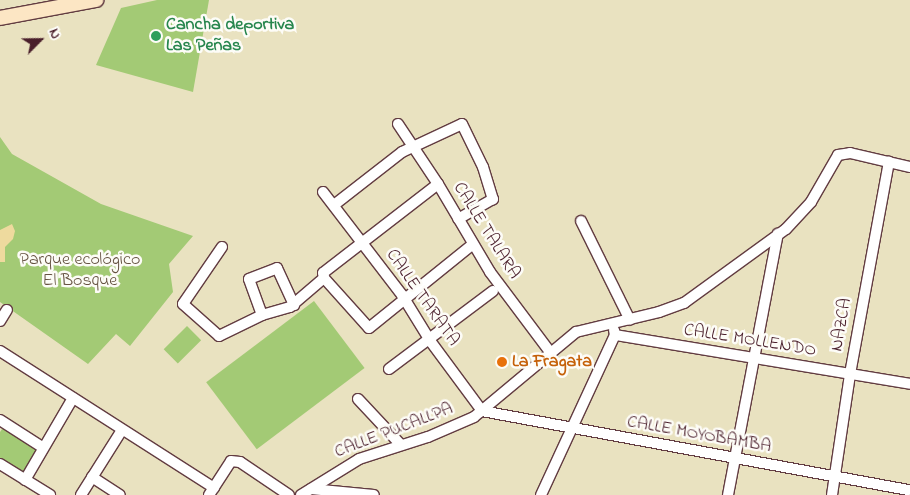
<!DOCTYPE html>
<html>
<head>
<meta charset="utf-8">
<style>
  body { margin:0 }
  #map { position:relative; width:910px; height:495px; overflow:hidden; background:#e9e2c0; font-family:"Indie Flower",sans-serif }
  div>[style] { position:absolute }
  [style*='--x'] { left:calc(var(--x)*1px); top:calc(var(--y)*1px); width:calc(var(--w)*1px); rotate:calc(var(--a)*1deg) }
  .green>* { inset:0; background:#a3ca75; transform-origin:0 0 }
  .sand>* { inset:0; background:#eeda9e }
  .roads { filter:drop-shadow(1px 0 #623c41) drop-shadow(-1px 0 #623c41) drop-shadow(0 1px #623c41) drop-shadow(0 -1px #623c41) }
  .street>* { height:10px; margin:-5px; padding:0 5px; transform-origin:5px; border-radius:5px; background:#fff }
  .secondary>* { height:14px; margin:-7px; padding:0 7px; transform-origin:7px; border-radius:7px; background:#fce6c4 }
  .dots>* { width:14px; height:14px; translate:-50% -50%; box-sizing:border-box; border:2px solid #fdfcf7; border-radius:50% }
  span { translate:-50% -50%; white-space:nowrap; text-align:center; line-height:1.15; -webkit-text-stroke:5px #fdfcf7; paint-order:stroke }
  .leisure-label { font-size:18px; color:#27864d; font-weight:700 }
  .left { translate:0 -50%; text-align:left }
  .street-label { font-size:18px; color:#4a1f2b }
  .park-label { font-size:18px; color:#655241 }
  .food-label { font-size:18px; color:#c56008; font-weight:700 }
  .north { position:absolute; left:15px; top:15px; width:50px; height:50px; -webkit-text-stroke:4px #fdfcf7; paint-order:stroke; rotate:67deg; font-size:14px; font-weight:700; line-height:20px; text-align:center; color:#4a1f2b }
  .north::after { content:''; display:block; margin:auto; width:18px; height:22px; background:#4a1f2b; clip-path:polygon(50% 0,100% 100%,50% 72%,0 100%) }
</style>
</head>
<body>
<div id="map">
  <div class="green">
    <i style="clip-path:polygon(157px 0,209px 0,193px 92px,96px 65px,121px 8px)"></i>
    <i style="clip-path:polygon(0 137px,12px 154px,101px 204px,193px 236px,169px 264px,173px 292px,130px 346px,116px 334px,88px 364px,0 302px)"></i>
    <i style="left:314px;top:301px;width:84px;height:135px;rotate:53deg"></i>
    <i style="left:187px;top:326px;width:20px;height:33px;rotate:45deg"></i>
    <i style="clip-path:polygon(4px 426px,40px 450px,24px 474px,0 459px,0 432px)"></i>
  </div>
  <div class="sand">
    <i style="clip-path:polygon(12px 224px,15px 231px,13px 239px,5px 247px,5px 262px,0 262px,0 230px)"></i>
  </div>
  <div class="roads">
    <div class="street">
      <i style="--x:398;--y:124;--w:72;--a:56.3"></i>
      <i style="--x:438;--y:184;--w:102;--a:59.4"></i>
      <i style="--x:490;--y:272;--w:100;--a:53.1"></i>
      <i style="--x:438;--y:184;--w:145;--a:142.3"></i>
      <i style="--x:323;--y:273;--w:5;--a:79"></i>
      <i style="--x:324;--y:278;--w:67;--a:48"></i>
      <i style="--x:369;--y:328;--w:132;--a:-38.9"></i>
      <i style="--x:323;--y:192;--w:130;--a:52.5"></i>
      <i style="--x:402;--y:295;--w:55;--a:58.3"></i>
      <i style="--x:431;--y:342;--w:86;--a:53.5"></i>
      <i style="--x:334;--y:205;--w:86;--a:-37.9"></i>
      <i style="--x:402;--y:152;--w:66;--a:-25"></i>
      <i style="--x:462;--y:124;--w:48;--a:64"></i>
      <i style="--x:483;--y:167;--w:34;--a:73"></i>
      <i style="--x:493;--y:199;--w:40;--a:150.3"></i>
      <i style="--x:581;--y:221;--w:110;--a:63.7"></i>
      <i style="--x:222;--y:247;--w:69;--a:124.4"></i>
      <i style="--x:183;--y:304;--w:48;--a:41.6"></i>
      <i style="--x:219;--y:336;--w:48;--a:-26"></i>
      <i style="--x:262;--y:315;--w:29;--a:-16"></i>
      <i style="--x:290;--y:307;--w:45;--a:-40.5"></i>
      <i style="--x:262;--y:315;--w:38;--a:-110"></i>
      <i style="--x:249;--y:279;--w:30;--a:-21"></i>
      <i style="--x:277;--y:268;--w:41;--a:65.3"></i>
      <i style="--x:0;--y:321;--w:13;--a:-58"></i>
      <i style="--x:615;--y:335;--w:299;--a:9.4"></i>
      <i style="--x:0;--y:351;--w:254;--a:32.6"></i>
      <i style="--x:389;--y:369;--w:130;--a:-36.9"></i>
      <i style="--x:358;--y:399;--w:63;--a:46.9"></i>
      <i style="--x:482;--y:411;--w:435;--a:10.5"></i>
      <i style="--x:0;--y:420;--w:50;--a:32.7"></i>
      <i style="--x:0;--y:464;--w:59;--a:31.8"></i>
      <i style="--x:92;--y:477;--w:33;--a:33"></i>
      <i style="--x:25;--y:480;--w:95;--a:-59.7"></i>
      <i style="--x:311;--y:489;--w:63;--a:5.4"></i>
      <i style="--x:81;--y:495;--w:77;--a:-57.8"></i>
      <i style="--x:209;--y:495;--w:40;--a:-57.1"></i>
      <i style="--x:231;--y:461;--w:9;--a:6"></i>
      <i style="--x:240;--y:462;--w:59;--a:34"></i>
      <i style="--x:301;--y:495;--w:68;--a:-31.8"></i>
      <i style="--x:359;--y:459;--w:72;--a:-17.7"></i>
      <i style="--x:428;--y:437;--w:50;--a:-23.5"></i>
      <i style="--x:474;--y:417;--w:133;--a:-39.8"></i>
      <i style="--x:576;--y:332;--w:85;--a:-13.5"></i>
      <i style="--x:659;--y:312;--w:27;--a:-20"></i>
      <i style="--x:684;--y:303;--w:126;--a:-36"></i>
      <i style="--x:786;--y:229;--w:37;--a:-47"></i>
      <i style="--x:811;--y:202;--w:54;--a:-60.1"></i>
      <i style="--x:838;--y:155;--w:12;--a:-9"></i>
      <i style="--x:850;--y:153;--w:62;--a:13.1"></i>
      <i style="--x:541;--y:495;--w:176;--a:-65.2"></i>
      <i style="--x:615;--y:335;--w:5;--a:-101"></i>
      <i style="--x:728;--y:495;--w:266;--a:-79.2"></i>
      <i style="--x:832;--y:495;--w:122;--a:-81.5"></i>
      <i style="--x:850;--y:374;--w:216;--a:-79.6"></i>
    </div>
    <div class="secondary">
      <i style="--x:0;--y:18;--w:98;--a:-10.6"></i>
    </div>
  </div>
  <div class="dots">
    <i style="left:156px;top:36px;background:#2e9e5b"></i>
    <i style="left:502px;top:362px;background:#e8710a"></i>
  </div>
  <div class="leisure-label">
    <span class="left" style="left:166px;top:36px">Cancha deportiva<br>Las Peñas</span>
  </div>
  <div class="street-label">
    <span style="left:486px;top:231px;rotate:58deg">CALLE TALARA</span>
    <span style="left:422px;top:298px;rotate:55deg">CALLE TARATA</span>
    <span style="left:842px;top:325px;rotate:-80deg">NAZCA</span>
    <span style="left:750px;top:341px;rotate:9deg">CALLE MOLLENDO</span>
    <span style="left:394px;top:431px;rotate:-21deg">CALLE PUCALLPA</span>
    <span style="left:699px;top:435px;rotate:10deg">CALLE MOYOBAMBA</span>
  </div>
  <div class="park-label">
    <span style="left:80px;top:271px">Parque ecológico<br>El Bosque</span>
  </div>
  <div class="food-label">
    <span class="left" style="left:512px;top:362px">La Fragata</span>
  </div>
  <div class="north">N</div>
</div>
</body>
</html>
